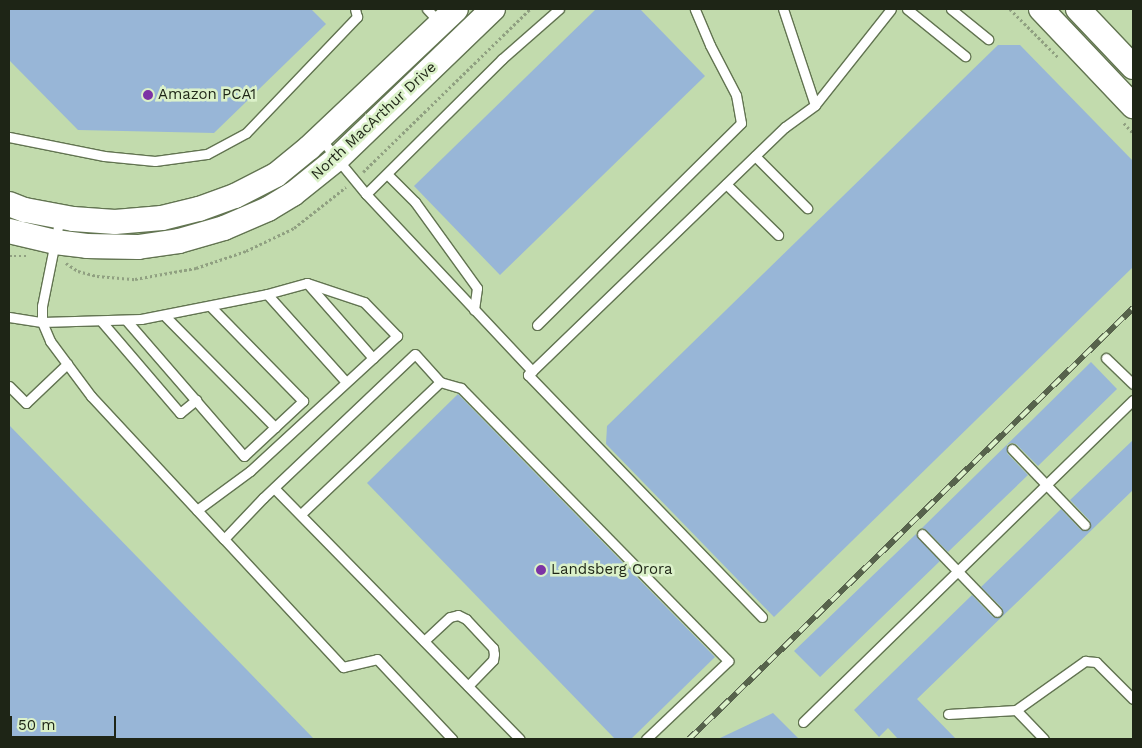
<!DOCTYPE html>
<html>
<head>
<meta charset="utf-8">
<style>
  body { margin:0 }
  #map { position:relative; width:1142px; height:748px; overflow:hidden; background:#cee3bc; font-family:"Work Sans",sans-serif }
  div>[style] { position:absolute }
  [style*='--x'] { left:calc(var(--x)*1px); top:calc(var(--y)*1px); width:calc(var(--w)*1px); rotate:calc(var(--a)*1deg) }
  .built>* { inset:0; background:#c2dbad; transform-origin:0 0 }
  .building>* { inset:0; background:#98b6d7 }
  .path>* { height:2.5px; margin-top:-1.25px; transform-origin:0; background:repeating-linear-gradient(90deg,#90a081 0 2.5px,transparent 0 5px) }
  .roads { filter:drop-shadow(1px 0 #627451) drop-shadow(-1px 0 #627451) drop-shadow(0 1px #627451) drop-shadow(0 -1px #627451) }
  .lane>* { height:9px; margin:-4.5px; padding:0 4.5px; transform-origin:4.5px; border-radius:4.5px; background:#fff }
  .secondary>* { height:24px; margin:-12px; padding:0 12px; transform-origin:12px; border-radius:12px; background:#fff }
  .rail>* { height:5.5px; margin-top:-2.75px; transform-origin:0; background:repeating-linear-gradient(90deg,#dbf1c9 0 11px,#57634c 0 22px); box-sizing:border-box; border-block:1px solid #57634c }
  .dots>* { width:14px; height:14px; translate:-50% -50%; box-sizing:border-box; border:2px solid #dbf1c9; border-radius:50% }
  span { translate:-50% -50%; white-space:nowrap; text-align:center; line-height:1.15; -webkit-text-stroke:5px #dbf1c9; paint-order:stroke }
  .poi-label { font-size:15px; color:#1e2516 }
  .left { translate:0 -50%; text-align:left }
  .street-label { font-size:15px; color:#1e2516 }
  .frame { position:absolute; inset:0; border:10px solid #1e2516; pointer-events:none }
  .scale { position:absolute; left:10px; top:716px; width:106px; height:22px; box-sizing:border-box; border:2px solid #1e2516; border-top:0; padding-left:6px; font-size:15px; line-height:18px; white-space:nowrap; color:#1e2516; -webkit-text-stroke:4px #dbf1c9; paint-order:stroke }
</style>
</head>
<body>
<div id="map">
  <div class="built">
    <i style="left:9px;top:9px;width:1124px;height:730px"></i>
  </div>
  <div class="building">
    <i style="clip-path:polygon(9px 9px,311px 9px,326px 24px,214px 133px,78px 130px,9px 60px)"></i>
    <i style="clip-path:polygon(596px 9px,640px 9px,705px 76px,500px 275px,414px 186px)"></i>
    <i style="clip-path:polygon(998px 45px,1020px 45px,1133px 161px,1133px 267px,774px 617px,606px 444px,607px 426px)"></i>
    <i style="clip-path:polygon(1091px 362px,1117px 389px,1038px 466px,1016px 444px,1011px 443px,1007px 445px,1007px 453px,1028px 475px,948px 552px,926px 530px,922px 528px)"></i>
    <i style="clip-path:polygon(458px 394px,715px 657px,631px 739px,615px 739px,367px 483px)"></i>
    <i style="clip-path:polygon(9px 425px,314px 739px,9px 739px)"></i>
    <i style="clip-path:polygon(1133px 440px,1133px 490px,917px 699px,956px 739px,898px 739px,888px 728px,879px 737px,854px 710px,972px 595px,993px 617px,998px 618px,1002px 616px,1002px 608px,981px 587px,1061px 509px,1081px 530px,1086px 531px,1090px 529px,1090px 521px,1070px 500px)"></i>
    <i style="clip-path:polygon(916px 534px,918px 538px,940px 561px,820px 677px,794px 651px)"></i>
    <i style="clip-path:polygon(773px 713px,799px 739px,718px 739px)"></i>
  </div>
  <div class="path">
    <i style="--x:1010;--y:9;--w:68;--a:45"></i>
    <i style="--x:1124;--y:123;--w:13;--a:48"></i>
    <i style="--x:363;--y:172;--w:233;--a:-44.3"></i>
    <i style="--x:9;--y:256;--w:19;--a:0"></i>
    <i style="--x:66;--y:263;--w:14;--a:34"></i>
    <i style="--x:78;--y:271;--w:20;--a:15"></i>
    <i style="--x:97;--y:276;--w:38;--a:5"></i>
    <i style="--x:135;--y:279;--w:62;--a:-10.2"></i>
    <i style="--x:196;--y:268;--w:53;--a:-18.8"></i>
    <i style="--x:246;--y:251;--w:53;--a:-25.6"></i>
    <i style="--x:294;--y:228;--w:66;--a:-38.3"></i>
  </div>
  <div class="roads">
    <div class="lane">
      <i style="--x:427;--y:9;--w:19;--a:47"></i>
      <i style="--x:907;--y:9;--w:75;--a:39"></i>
      <i style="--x:951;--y:9;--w:48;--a:39"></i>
      <i style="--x:815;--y:105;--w:122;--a:-51.6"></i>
      <i style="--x:9;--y:137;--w:97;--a:11.3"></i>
      <i style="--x:104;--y:156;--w:51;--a:5.6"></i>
      <i style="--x:155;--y:161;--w:52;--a:-7.7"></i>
      <i style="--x:207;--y:154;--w:44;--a:-28.3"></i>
      <i style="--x:246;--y:133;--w:161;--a:-46.3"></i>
      <i style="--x:357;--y:17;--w:8;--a:-104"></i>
      <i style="--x:320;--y:138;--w:72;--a:50.6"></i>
      <i style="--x:366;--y:194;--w:243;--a:46.8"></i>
      <i style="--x:755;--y:156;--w:74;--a:45"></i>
      <i style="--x:387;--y:174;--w:40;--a:45"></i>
      <i style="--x:415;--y:202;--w:106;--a:54.2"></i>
      <i style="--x:477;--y:288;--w:22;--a:98"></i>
      <i style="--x:726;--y:184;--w:73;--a:44.4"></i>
      <i style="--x:366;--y:194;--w:192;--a:-44.8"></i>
      <i style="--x:502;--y:59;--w:76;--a:-41.3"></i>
      <i style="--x:60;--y:217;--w:91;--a:101.4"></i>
      <i style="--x:42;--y:306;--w:16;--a:90"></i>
      <i style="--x:42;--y:322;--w:21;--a:67"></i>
      <i style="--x:50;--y:341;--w:69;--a:53.3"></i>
      <i style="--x:91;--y:396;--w:195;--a:47.1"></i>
      <i style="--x:224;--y:539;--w:57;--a:-46.4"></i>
      <i style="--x:263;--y:498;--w:209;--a:-43.5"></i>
      <i style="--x:415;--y:354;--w:38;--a:48"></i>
      <i style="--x:440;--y:382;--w:22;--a:16"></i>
      <i style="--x:461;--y:388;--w:382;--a:45.6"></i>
      <i style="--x:728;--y:661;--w:113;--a:136.4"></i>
      <i style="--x:164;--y:315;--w:158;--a:45.3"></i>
      <i style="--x:9;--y:317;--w:33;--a:9"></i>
      <i style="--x:42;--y:322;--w:99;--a:-1.7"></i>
      <i style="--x:141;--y:319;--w:128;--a:-11.2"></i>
      <i style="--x:126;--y:320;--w:180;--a:49.1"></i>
      <i style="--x:244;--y:456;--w:81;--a:-43"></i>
      <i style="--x:303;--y:401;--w:133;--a:-134.4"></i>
      <i style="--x:102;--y:322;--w:120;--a:49.4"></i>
      <i style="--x:180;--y:413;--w:21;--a:-39"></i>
      <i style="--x:537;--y:325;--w:287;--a:-44.7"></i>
      <i style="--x:741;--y:123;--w:28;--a:-100"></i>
      <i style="--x:736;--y:95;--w:56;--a:-117.5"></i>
      <i style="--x:710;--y:45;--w:39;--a:-113"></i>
      <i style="--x:1106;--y:358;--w:37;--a:44"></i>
      <i style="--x:346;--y:382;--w:118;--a:-131.9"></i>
      <i style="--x:267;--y:294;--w:41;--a:-15.4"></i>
      <i style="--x:307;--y:283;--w:100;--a:48.7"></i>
      <i style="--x:9;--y:386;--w:24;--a:45"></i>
      <i style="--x:26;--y:403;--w:57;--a:-43.6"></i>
      <i style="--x:1012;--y:449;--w:105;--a:46.2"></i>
      <i style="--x:274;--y:488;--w:351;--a:45.6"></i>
      <i style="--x:197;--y:510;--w:66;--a:-36.3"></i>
      <i style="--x:250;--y:471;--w:200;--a:-42.6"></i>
      <i style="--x:397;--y:336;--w:47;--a:-134.1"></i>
      <i style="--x:364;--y:302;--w:60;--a:-161.6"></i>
      <i style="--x:301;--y:514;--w:192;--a:-43.5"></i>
      <i style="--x:922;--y:534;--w:108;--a:46.1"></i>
      <i style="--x:224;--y:539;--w:175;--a:47.1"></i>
      <i style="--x:343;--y:667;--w:35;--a:-13"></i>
      <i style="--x:377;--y:659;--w:110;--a:46.8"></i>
      <i style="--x:762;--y:617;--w:337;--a:-134"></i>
      <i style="--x:528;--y:375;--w:357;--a:-44"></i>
      <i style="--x:785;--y:127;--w:37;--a:-36"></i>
      <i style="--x:815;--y:105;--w:101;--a:-108.4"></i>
      <i style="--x:424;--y:641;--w:35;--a:-43"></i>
      <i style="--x:450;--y:617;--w:8;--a:-14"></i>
      <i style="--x:458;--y:615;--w:9;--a:27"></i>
      <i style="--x:466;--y:619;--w:40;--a:47"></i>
      <i style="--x:493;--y:648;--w:6;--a:81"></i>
      <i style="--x:494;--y:654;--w:6;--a:99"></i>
      <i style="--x:493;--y:660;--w:36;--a:134"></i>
      <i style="--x:1016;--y:710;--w:40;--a:46"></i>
      <i style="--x:948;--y:714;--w:68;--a:-3.4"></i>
      <i style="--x:1016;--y:710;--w:85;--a:-35.4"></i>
      <i style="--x:1085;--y:661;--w:11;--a:5"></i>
      <i style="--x:1096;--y:662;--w:52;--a:45"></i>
      <i style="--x:803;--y:722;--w:461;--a:-44.3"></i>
    </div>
    <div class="secondary">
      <i style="--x:1041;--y:9;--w:134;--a:46.5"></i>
      <i style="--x:1078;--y:9;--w:80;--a:46.5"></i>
      <i style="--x:9;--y:204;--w:17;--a:21"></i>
      <i style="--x:25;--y:210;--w:49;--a:10.6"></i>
      <i style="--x:73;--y:219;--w:42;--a:4.1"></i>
      <i style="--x:115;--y:222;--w:47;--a:-4.9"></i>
      <i style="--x:162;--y:218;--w:38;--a:-14"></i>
      <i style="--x:199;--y:209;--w:38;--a:-20"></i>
      <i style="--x:235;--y:196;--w:46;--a:-27.1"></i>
      <i style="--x:276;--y:175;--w:43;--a:-39.3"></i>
      <i style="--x:309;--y:148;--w:202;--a:-43.4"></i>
      <i style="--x:9;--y:231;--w:47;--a:13.4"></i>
      <i style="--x:55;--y:242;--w:32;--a:7"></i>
      <i style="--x:87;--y:246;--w:51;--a:1.1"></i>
      <i style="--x:138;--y:247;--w:41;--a:-8.3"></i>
      <i style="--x:179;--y:241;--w:47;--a:-16.1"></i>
      <i style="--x:224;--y:228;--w:48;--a:-23.4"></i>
      <i style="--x:268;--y:209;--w:29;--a:-31"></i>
      <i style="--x:293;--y:194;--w:58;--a:-38.7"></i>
      <i style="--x:338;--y:158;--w:215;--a:-43.9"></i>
    </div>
  </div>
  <div class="rail">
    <i style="--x:689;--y:739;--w:619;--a:-44.15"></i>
  </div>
  <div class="dots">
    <i style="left:148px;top:95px;background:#7c33a5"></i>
    <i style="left:541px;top:570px;background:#7c33a5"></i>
  </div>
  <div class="poi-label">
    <span class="left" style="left:158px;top:95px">Amazon PCA1</span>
    <span class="left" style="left:551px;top:570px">Landsberg Orora</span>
  </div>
  <div class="street-label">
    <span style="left:374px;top:121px;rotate:-43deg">North MacArthur Drive</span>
  </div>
  <div class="frame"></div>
  <div class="scale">50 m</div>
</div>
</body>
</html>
